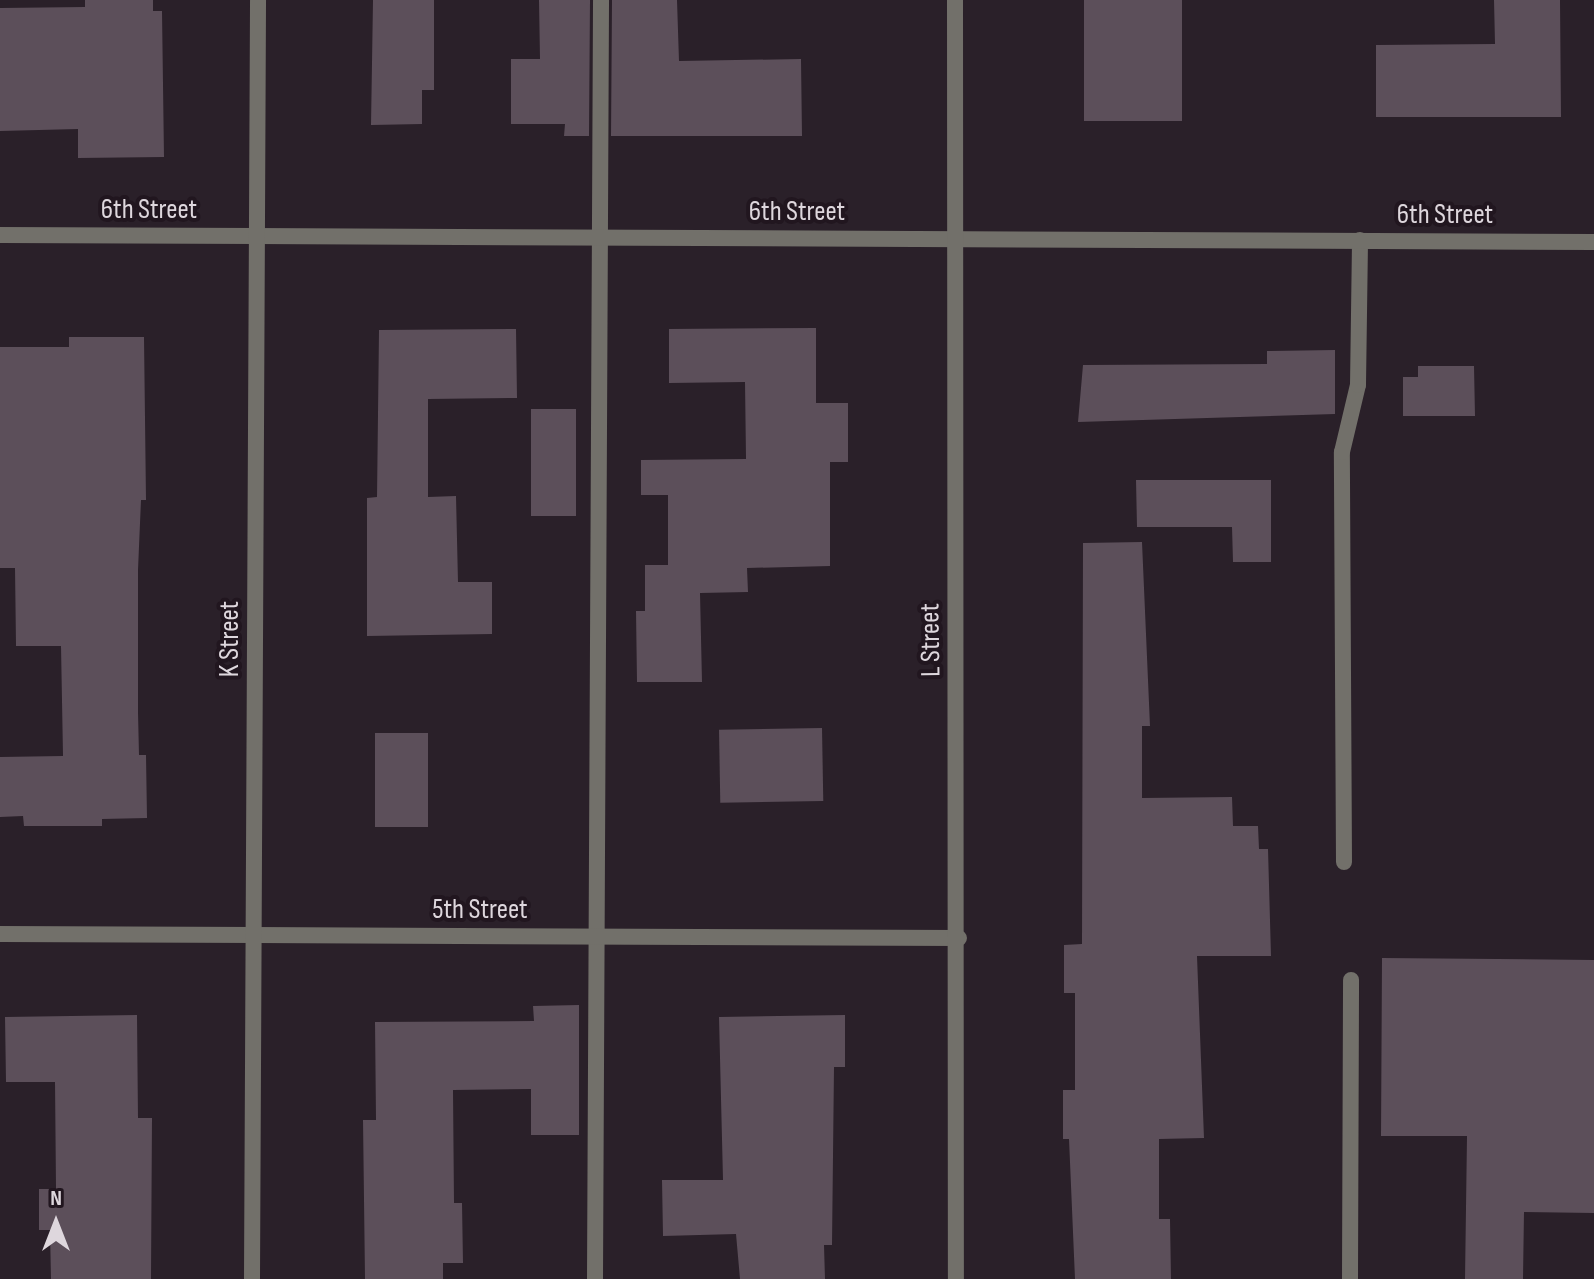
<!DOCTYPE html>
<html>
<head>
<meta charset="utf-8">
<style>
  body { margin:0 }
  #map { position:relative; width:1594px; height:1279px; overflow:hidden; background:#2a2029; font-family:"Sofia Sans Condensed",sans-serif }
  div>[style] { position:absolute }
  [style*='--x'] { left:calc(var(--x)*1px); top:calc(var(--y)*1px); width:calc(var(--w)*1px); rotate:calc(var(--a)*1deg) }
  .building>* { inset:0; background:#5c4f5a; transform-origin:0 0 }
  .service>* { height:16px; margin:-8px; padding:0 8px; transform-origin:8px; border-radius:8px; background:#72706a }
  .minor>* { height:16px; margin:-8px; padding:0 8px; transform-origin:8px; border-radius:8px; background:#72706a }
  .tertiary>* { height:16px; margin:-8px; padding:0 8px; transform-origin:8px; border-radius:8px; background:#72706a }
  span { translate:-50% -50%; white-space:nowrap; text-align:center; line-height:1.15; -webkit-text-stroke:8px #21161f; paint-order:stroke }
  .street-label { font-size:28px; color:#ded7dd }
  .north { position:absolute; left:16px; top:1183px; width:80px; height:80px; -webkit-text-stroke:6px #21161f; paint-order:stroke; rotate:0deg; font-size:22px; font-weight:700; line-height:32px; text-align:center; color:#ded7dd }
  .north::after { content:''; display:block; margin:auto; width:28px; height:36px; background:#ded7dd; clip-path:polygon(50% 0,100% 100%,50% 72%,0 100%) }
</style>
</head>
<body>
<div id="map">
  <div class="building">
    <i style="clip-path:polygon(85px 0,153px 0,153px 11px,162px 11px,164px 157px,78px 158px,78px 129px,0 131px,0 8px,85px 7px)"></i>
    <i style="clip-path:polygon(373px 0,434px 0,434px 90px,422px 90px,422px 124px,371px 125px)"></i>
    <i style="clip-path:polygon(539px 0,590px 0,589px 136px,564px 136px,565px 124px,511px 124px,511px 59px,540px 59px)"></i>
    <i style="clip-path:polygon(612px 0,677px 0,679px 61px,801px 59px,802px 136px,611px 136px)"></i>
    <i style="left:1084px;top:0;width:98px;height:121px"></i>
    <i style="clip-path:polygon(1494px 0,1560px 0,1561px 117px,1376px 117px,1376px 45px,1495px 44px)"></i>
    <i style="clip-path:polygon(816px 328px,816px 403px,848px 403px,848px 462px,830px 462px,830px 566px,747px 568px,748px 592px,700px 593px,702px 682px,637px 682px,636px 611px,645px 611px,645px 565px,668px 565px,668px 495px,641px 495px,641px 460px,746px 459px,745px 382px,669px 383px,669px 329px)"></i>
    <i style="clip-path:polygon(516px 329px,517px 398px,428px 399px,428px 497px,456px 496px,458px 582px,492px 582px,492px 634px,367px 636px,367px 498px,377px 497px,379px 330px)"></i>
    <i style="clip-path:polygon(69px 337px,144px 337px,146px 500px,141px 500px,138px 570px,138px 712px,139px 755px,146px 755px,147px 818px,102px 819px,102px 826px,24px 826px,23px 816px,0 817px,0 757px,63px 756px,61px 646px,16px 646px,15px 568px,0 568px,0 347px,69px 347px)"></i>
    <i style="clip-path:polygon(1335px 350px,1335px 414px,1078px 422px,1083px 365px,1267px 364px,1267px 351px)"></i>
    <i style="clip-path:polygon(1418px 366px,1474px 366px,1475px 416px,1403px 416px,1403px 377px,1418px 377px)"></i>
    <i style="left:531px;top:409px;width:45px;height:107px"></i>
    <i style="clip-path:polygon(1136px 480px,1271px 480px,1271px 562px,1233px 562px,1232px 527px,1137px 527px)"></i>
    <i style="clip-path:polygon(1142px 542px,1150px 726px,1142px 726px,1142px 798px,1232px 797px,1233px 826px,1258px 826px,1259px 849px,1268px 849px,1271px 956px,1197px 956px,1204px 1138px,1159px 1139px,1159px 1219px,1170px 1219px,1171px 1279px,1075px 1279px,1069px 1139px,1063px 1139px,1063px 1090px,1075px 1090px,1075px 993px,1064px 993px,1064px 945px,1082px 944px,1083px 543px)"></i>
    <i style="left:822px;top:728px;width:73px;height:103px;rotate:89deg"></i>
    <i style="left:375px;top:733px;width:53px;height:94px"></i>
    <i style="clip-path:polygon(1382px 958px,1594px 960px,1594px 1213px,1524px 1212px,1523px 1279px,1465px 1279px,1467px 1136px,1381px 1136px)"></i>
    <i style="clip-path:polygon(579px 1005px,579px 1135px,531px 1135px,531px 1089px,453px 1090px,454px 1203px,462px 1203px,463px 1263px,443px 1263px,443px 1279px,365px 1279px,363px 1120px,376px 1120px,375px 1022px,534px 1021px,533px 1006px)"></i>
    <i style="clip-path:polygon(137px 1015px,138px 1118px,152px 1118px,151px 1279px,51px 1279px,50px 1230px,39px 1230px,39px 1189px,56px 1189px,55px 1082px,6px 1082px,5px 1017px)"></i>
    <i style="clip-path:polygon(845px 1015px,845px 1067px,834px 1067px,832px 1245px,824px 1245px,825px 1279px,740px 1279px,736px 1234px,663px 1236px,662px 1180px,723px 1180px,719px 1017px)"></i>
  </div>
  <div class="service">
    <i style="--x:1344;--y:862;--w:410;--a:-90.3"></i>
    <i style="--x:1342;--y:452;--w:69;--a:-76.6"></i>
    <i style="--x:1358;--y:385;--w:145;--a:-89.2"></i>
    <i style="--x:595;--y:1279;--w:1279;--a:-89.73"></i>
    <i style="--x:1350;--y:1279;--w:299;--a:-89.8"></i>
  </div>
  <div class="minor">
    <i style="--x:0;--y:235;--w:1594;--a:0.25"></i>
    <i style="--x:0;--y:934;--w:959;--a:0.24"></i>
    <i style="--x:252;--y:1279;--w:1279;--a:-89.73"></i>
  </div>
  <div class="tertiary">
    <i style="--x:955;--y:0;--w:1279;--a:89.96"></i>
  </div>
  <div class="street-label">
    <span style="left:149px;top:210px">6th Street</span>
    <span style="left:797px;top:212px">6th Street</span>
    <span style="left:1445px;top:215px">6th Street</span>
    <span style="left:230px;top:639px;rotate:-90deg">K Street</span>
    <span style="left:931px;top:640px;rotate:-91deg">L Street</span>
    <span style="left:480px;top:910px">5th Street</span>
  </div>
  <div class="north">N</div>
</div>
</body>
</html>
